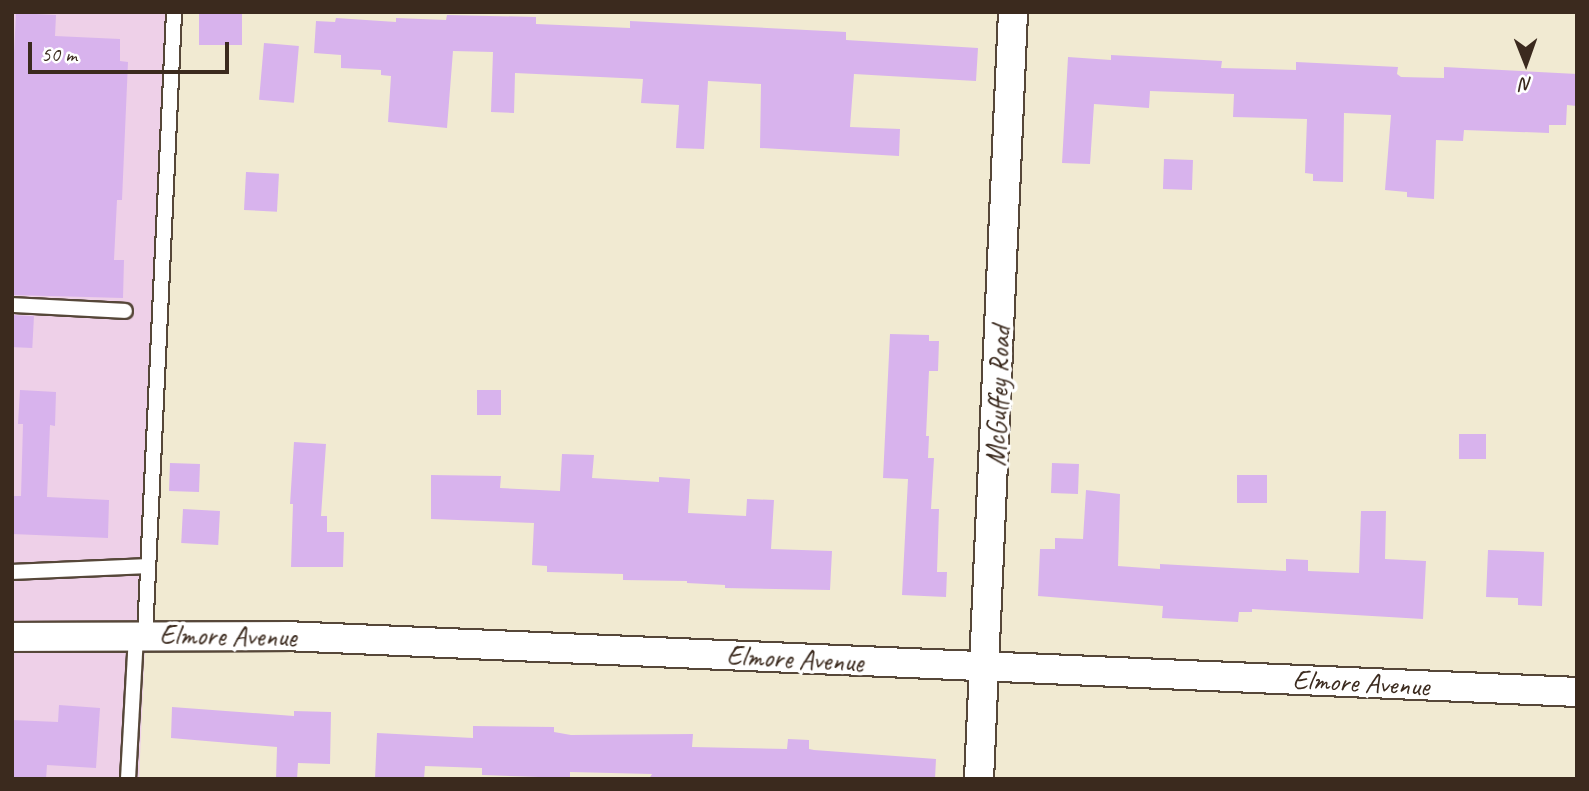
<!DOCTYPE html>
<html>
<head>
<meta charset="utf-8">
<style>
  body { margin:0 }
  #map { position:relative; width:1589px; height:791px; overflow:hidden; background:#f1ead2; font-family:Caveat,sans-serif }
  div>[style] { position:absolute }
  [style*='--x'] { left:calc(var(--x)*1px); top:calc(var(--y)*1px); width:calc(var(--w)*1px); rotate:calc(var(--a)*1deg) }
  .built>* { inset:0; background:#eed0e8 }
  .building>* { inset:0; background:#d8b3ed; transform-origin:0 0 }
  .roads { filter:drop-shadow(2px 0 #564739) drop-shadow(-2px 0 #564739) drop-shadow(0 2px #564739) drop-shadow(0 -2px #564739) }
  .lane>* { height:14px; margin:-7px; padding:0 7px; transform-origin:7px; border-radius:7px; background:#fff }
  .street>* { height:28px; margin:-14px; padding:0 14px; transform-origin:14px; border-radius:14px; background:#fff }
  span { translate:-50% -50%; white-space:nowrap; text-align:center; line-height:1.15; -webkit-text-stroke:7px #fff; paint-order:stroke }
  .street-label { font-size:28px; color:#3b2a1e }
  .frame { position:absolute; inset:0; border:14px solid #3b2a1e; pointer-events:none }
  .north { position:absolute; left:1491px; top:28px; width:70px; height:70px; -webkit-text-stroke:5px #fff; paint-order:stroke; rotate:179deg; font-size:19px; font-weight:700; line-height:28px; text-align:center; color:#3b2a1e }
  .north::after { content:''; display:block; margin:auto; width:24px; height:32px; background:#3b2a1e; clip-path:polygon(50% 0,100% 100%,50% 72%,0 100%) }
  .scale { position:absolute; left:28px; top:42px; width:201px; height:32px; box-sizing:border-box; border:4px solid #3b2a1e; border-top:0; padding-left:9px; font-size:21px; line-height:24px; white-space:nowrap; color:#3b2a1e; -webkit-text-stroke:5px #fff; paint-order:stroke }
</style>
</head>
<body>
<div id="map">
  <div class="built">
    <i style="clip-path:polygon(12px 12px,174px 12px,139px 779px,12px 779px)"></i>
  </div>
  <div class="building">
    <i style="left:199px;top:12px;width:43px;height:33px"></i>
    <i style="clip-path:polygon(16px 13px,56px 15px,55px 36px,120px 39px,120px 61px,128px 62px,122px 200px,117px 200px,114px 260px,124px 260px,123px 298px,12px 295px,12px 92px)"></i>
    <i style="clip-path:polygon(447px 15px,536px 17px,536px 24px,630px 28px,630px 21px,846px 32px,846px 40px,978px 48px,976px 81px,854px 74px,850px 127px,900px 129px,899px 156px,760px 148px,761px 84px,708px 81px,704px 149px,676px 148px,679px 105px,641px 103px,643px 79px,515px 73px,514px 113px,491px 112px,493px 52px,453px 51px,447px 128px,388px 122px,391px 76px,381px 75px,381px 70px,341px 68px,341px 55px,314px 53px,316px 21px,335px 22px,336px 18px,396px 22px,396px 18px,446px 20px)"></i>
    <i style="left:264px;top:43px;width:35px;height:57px;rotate:5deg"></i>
    <i style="clip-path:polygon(1111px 55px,1222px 61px,1221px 68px,1296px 70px,1296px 62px,1398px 67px,1397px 74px,1401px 77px,1444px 78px,1444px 67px,1577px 74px,1577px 106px,1567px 105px,1566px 125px,1549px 125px,1549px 133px,1464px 130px,1463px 141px,1436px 140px,1434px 199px,1407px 197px,1407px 192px,1385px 190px,1391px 115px,1344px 113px,1343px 182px,1313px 181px,1313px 174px,1305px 173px,1307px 119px,1233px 117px,1234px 94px,1150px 91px,1149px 108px,1094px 104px,1090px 164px,1062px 163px,1068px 57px,1111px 60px)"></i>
    <i style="left:1164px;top:159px;width:29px;height:30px;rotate:2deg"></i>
    <i style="left:246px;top:172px;width:33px;height:38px;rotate:3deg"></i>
    <i style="left:12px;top:315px;width:22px;height:32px;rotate:3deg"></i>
    <i style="clip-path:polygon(890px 334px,929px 335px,929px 341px,939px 341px,938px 371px,929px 371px,926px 436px,929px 436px,928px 458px,934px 458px,931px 509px,939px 509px,937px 572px,947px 572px,946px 597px,902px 595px,908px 479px,883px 478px)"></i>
    <i style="clip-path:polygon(20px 390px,56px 392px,55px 426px,50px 425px,47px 497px,109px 500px,108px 538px,12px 534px,12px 496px,21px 496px,23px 424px,18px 424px)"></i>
    <i style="left:477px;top:390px;width:24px;height:25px"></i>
    <i style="left:1459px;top:434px;width:27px;height:25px"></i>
    <i style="clip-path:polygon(294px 442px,326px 444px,321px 516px,327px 516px,327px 532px,344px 532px,343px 567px,291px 567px,293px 504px,290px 504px)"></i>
    <i style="clip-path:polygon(562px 454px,594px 455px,592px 478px,659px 482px,659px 477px,690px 479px,688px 513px,746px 516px,747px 499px,774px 500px,771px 549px,832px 551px,830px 590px,725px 588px,725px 585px,687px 583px,687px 581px,623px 580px,623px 574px,547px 572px,547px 566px,532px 565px,534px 523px,431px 519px,431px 475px,501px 476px,500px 488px,560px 491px)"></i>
    <i style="left:170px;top:463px;width:30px;height:28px;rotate:2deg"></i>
    <i style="left:1052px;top:463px;width:27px;height:30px;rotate:2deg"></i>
    <i style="left:1237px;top:475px;width:30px;height:28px"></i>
    <i style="clip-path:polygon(1086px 490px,1120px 494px,1118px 566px,1160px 569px,1160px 564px,1286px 571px,1286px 559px,1308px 560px,1308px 571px,1359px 573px,1361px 511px,1386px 511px,1385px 559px,1426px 561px,1423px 619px,1252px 609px,1252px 612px,1239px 612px,1238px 622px,1162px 618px,1163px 606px,1038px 596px,1040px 549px,1055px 549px,1055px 538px,1083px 539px)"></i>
    <i style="left:183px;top:509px;width:37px;height:34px;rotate:3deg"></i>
    <i style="clip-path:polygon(1488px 550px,1544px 552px,1542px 606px,1518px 605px,1518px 598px,1486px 597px)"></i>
    <i style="clip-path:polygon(59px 705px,100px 708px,96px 768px,47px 765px,46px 779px,12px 779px,12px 720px,58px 722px)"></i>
    <i style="clip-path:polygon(172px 707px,294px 716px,294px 711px,331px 712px,330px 764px,298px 763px,297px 779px,276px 779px,277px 747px,171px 738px)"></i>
    <i style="clip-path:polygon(473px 726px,554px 727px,554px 732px,571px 735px,693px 734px,692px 747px,787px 749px,788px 739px,809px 740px,809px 749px,814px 750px,936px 759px,935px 779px,649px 779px,652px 774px,570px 772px,570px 778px,482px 775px,482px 768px,425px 766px,424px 779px,375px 779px,377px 733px,473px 738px)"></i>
  </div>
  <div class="roads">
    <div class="lane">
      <i style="--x:12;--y:305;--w:113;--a:3"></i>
      <i style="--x:12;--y:572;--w:136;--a:-2.5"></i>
      <i style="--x:145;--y:635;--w:624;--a:-87.33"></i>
      <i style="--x:128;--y:779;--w:144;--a:-86.8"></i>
    </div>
    <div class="street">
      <i style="--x:12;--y:637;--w:273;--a:-0.2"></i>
      <i style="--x:285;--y:636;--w:1293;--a:2.48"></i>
      <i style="--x:979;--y:779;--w:768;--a:-87.46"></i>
    </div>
  </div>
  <div class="street-label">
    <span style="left:998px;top:396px;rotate:-88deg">McGuffey Road</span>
    <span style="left:228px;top:636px;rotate:1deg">Elmore Avenue</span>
    <span style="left:795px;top:659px;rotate:3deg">Elmore Avenue</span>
    <span style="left:1361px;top:683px;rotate:3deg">Elmore Avenue</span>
  </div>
  <div class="frame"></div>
  <div class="north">N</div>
  <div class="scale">50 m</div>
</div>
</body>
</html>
